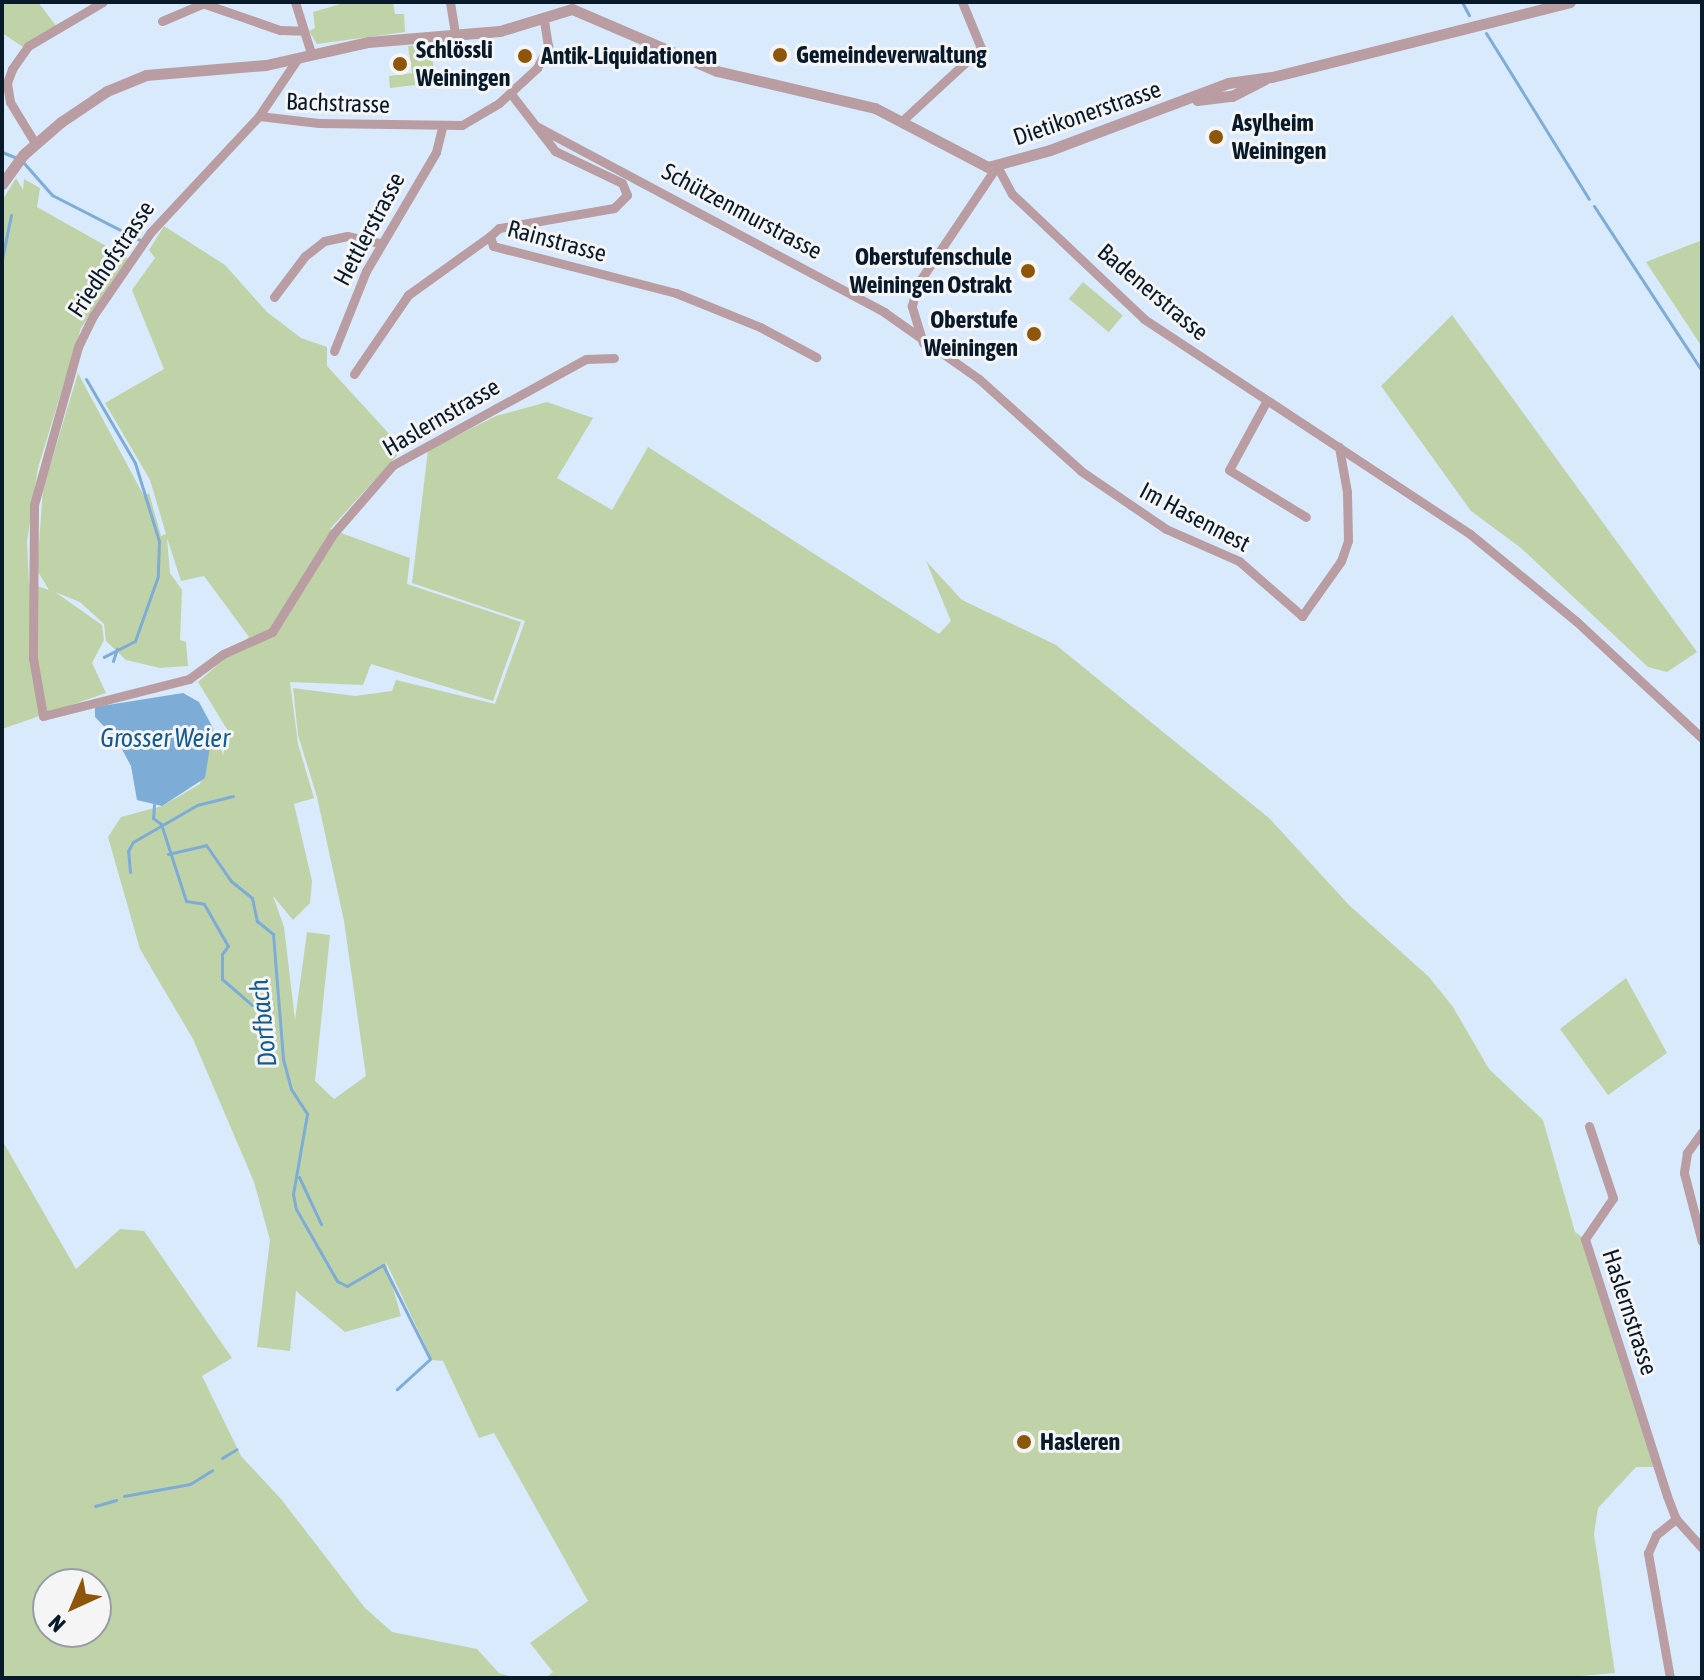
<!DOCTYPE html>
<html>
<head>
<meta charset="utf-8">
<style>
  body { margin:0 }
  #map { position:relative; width:1704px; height:1680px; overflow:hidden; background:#d8eafc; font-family:"Asap Condensed",sans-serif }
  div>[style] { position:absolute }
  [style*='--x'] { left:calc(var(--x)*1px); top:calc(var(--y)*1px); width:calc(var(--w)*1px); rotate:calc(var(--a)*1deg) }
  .green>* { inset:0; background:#c0d3a8; transform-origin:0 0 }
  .water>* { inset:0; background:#7dacd6 }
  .stream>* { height:3px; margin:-1.5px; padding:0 1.5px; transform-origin:1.5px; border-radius:1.5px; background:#7dacd6 }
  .minor>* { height:9px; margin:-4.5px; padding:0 4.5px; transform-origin:4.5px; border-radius:4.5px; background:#ba9da2 }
  .tertiary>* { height:11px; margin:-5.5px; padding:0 5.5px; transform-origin:5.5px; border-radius:5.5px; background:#ba9da2 }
  .dots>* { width:22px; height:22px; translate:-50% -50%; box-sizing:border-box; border:4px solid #f5f5f5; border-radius:50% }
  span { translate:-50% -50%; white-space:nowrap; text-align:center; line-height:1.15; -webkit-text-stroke:6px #f5f5f5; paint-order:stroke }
  .poi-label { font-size:24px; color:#081a2a; font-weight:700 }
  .left { translate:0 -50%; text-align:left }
  .right { translate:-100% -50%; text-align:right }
  .street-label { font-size:24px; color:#081a2a }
  .water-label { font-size:26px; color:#135c91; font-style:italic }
  .frame { position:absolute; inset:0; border:4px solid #081a2a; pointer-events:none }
  .north { position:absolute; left:32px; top:1568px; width:80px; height:80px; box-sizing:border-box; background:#f5f5f5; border:2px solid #969da4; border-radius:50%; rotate:224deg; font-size:22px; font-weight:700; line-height:32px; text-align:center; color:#081a2a }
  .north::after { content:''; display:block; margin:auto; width:28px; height:36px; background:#8d560a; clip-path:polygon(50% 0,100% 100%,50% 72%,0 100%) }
</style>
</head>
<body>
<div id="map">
  <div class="green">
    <i style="clip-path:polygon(2px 2px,38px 2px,57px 27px,23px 47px,2px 33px)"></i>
    <i style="clip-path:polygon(347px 2px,393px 2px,395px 14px,404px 14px,405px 32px,317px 44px,309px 31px,315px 28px,313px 12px)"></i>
    <i style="clip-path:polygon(430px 45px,435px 75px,415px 78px,415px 85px,390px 88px,389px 76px,412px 73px,408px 46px)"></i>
    <i style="clip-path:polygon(16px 178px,23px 190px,24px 179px,40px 188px,37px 207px,129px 259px,81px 328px,38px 468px,27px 541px,29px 583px,49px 590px,37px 570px,43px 489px,78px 373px,144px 496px,149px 493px,161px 536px,166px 534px,150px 480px,105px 403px,164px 369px,132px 290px,155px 258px,149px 250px,164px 226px,225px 265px,267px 312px,301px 338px,327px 347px,327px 366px,403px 449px,330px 529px,410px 558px,407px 584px,521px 622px,493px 701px,371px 664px,363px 685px,290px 682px,298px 744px,314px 798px,294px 804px,312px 881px,310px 903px,293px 920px,273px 896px,284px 927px,295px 1020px,307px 932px,330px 935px,315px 1081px,334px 1099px,366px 1076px,344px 921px,317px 797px,298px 735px,293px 688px,355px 696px,392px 691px,396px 680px,495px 704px,525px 621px,412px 583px,428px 450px,496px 416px,547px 402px,593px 418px,557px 478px,612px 510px,648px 447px,939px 634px,951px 621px,926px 561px,962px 600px,1056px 645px,1269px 818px,1349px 905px,1429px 977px,1453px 1007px,1489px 1069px,1543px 1120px,1575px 1232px,1585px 1239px,1657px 1467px,1636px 1467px,1598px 1508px,1594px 1534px,1615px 1673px,1559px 1678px,545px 1678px,553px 1672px,530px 1643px,588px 1601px,494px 1433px,479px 1438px,443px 1361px,432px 1360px,385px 1260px,401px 1316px,345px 1332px,296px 1291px,290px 1351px,257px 1347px,270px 1240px,254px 1182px,193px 1039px,140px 949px,108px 837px,121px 817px,162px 806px,200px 784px,213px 728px,223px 755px,228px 731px,198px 682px,249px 637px,204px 576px,181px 581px,167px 538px,170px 573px,182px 590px,180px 640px,186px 642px,188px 666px,160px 668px,126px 660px,106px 641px,104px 624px,80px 602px,55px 592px,102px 625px,104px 640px,92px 663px,106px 693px,2px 729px,2px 201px)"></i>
    <i style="clip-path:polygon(1702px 240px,1702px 347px,1646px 262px)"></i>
    <i style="left:1083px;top:282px;width:52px;height:22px;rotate:40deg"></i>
    <i style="clip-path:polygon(1452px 315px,1697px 652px,1667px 672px,1648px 667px,1521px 548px,1471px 511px,1381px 386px)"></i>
    <i style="clip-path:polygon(1626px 978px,1667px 1053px,1608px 1095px,1560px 1029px)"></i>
    <i style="clip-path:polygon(evenodd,2px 1140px,76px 1269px,120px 1229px,144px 1231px,232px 1358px,202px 1376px,241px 1456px,281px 1499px,365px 1608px,392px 1632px,477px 1649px,499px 1673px,516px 1678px,2px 1678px,2px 1140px,48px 1584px,96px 1584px,96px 1632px,48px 1632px,48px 1584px)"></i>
  </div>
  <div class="water">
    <i style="clip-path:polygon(183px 693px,199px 702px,213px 728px,205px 778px,162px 806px,137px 800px,131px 766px,117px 740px,95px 717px,95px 707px)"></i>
  </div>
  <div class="stream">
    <i style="--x:1462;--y:2;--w:15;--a:62"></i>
    <i style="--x:1486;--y:33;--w:195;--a:58.2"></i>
    <i style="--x:340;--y:99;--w:33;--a:2"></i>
    <i style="--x:2;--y:152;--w:16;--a:22"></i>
    <i style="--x:23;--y:162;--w:44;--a:48.7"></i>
    <i style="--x:52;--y:195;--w:99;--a:27.1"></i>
    <i style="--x:1594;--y:206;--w:197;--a:56.8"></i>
    <i style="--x:2;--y:259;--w:45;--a:-78.4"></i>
    <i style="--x:86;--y:379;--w:97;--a:59.7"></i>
    <i style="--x:135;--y:463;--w:82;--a:72.9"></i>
    <i style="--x:159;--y:541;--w:35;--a:92"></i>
    <i style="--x:158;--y:576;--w:69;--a:109.5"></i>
    <i style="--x:135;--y:641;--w:35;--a:153"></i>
    <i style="--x:113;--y:661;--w:13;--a:-72"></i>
    <i style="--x:154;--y:805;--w:13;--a:94"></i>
    <i style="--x:153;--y:818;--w:10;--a:37"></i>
    <i style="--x:161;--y:824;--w:81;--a:72"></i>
    <i style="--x:186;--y:901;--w:18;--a:9"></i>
    <i style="--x:204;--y:904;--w:48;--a:60.3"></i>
    <i style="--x:228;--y:946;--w:10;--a:127"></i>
    <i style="--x:222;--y:954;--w:25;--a:90"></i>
    <i style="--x:222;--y:979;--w:40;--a:41"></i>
    <i style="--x:168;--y:854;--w:39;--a:-13"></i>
    <i style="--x:206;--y:845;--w:44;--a:55.2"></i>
    <i style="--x:231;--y:881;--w:27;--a:39"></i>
    <i style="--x:252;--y:898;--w:24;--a:78"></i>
    <i style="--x:257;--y:921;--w:21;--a:39"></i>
    <i style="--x:273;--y:934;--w:125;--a:85.4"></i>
    <i style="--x:283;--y:1059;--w:31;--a:75"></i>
    <i style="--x:291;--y:1089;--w:30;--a:57"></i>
    <i style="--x:307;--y:1114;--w:81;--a:99.9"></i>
    <i style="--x:293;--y:1194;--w:15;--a:79"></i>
    <i style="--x:296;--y:1209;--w:83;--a:60.3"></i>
    <i style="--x:337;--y:1281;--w:11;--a:27"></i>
    <i style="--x:347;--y:1286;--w:42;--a:-30.3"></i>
    <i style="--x:383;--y:1265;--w:105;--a:63.4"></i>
    <i style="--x:430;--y:1359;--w:45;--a:137.7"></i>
    <i style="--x:130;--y:872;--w:21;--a:-95"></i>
    <i style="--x:128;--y:851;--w:10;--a:-61"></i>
    <i style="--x:133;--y:842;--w:74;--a:-30"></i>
    <i style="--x:197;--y:805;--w:37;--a:-14"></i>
    <i style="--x:299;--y:1177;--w:52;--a:64.9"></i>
    <i style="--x:222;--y:1458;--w:17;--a:-31"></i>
    <i style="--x:124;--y:1496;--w:67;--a:-10.3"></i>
    <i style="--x:190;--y:1484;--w:26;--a:-32"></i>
    <i style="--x:95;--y:1506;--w:22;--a:-16"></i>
  </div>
  <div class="minor">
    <i style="--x:199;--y:2;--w:86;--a:19.1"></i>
    <i style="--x:280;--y:30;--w:24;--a:2"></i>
    <i style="--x:295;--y:2;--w:53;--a:72.6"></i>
    <i style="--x:450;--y:2;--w:33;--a:81"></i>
    <i style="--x:162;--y:21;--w:43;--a:-23"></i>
    <i style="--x:298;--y:58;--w:70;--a:123.9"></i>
    <i style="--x:259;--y:116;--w:160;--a:133"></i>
    <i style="--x:150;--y:233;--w:101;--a:124.5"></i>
    <i style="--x:93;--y:316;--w:34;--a:116"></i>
    <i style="--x:78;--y:347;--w:164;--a:105.6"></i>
    <i style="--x:34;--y:505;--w:153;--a:90.4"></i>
    <i style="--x:33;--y:658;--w:59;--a:80.2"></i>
    <i style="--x:43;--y:716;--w:151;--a:-14.2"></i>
    <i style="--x:189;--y:679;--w:42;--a:-36.3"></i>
    <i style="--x:223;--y:654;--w:54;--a:-24.2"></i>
    <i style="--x:272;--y:632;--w:115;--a:-58.1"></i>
    <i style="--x:333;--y:534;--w:91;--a:-49"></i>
    <i style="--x:393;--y:465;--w:220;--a:-28.8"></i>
    <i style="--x:586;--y:359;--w:28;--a:-2"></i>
    <i style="--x:511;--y:94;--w:72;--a:52.3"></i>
    <i style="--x:555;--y:151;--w:74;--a:25.5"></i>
    <i style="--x:622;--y:183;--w:13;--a:67"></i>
    <i style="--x:627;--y:195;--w:18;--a:135"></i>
    <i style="--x:614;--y:208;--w:117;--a:170.1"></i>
    <i style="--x:499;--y:228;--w:12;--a:138"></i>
    <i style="--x:490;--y:236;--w:10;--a:73"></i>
    <i style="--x:493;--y:246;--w:189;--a:14.4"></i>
    <i style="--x:676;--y:293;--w:91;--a:22"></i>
    <i style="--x:760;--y:327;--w:64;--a:28.2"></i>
    <i style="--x:259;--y:116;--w:60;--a:6.7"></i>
    <i style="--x:319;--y:123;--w:143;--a:0.8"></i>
    <i style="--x:462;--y:125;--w:43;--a:-30.7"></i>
    <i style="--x:499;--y:103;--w:52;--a:-42.6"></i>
    <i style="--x:537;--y:68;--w:25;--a:-63"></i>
    <i style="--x:548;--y:46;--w:26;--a:-99"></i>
    <i style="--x:903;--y:120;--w:106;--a:-42.7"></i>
    <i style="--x:981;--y:48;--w:50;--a:-112.4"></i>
    <i style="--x:536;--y:126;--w:395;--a:28.1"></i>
    <i style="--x:884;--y:312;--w:116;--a:35.2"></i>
    <i style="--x:979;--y:379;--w:137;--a:42"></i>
    <i style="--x:1081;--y:471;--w:103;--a:34.3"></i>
    <i style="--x:1166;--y:529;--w:80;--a:23.7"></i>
    <i style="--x:1239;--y:561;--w:84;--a:41.1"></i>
    <i style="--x:1302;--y:616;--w:67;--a:-54.7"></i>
    <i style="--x:1341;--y:561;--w:21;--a:-71"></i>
    <i style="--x:1348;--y:541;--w:49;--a:-91.2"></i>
    <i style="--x:1347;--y:492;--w:46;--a:-100.1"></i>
    <i style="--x:35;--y:143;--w:48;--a:-121.4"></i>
    <i style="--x:10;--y:102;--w:19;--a:-99"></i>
    <i style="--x:7;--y:83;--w:15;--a:-70"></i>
    <i style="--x:12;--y:69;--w:28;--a:-55"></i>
    <i style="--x:28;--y:46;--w:87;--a:-30.4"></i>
    <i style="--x:997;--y:166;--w:32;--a:62"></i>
    <i style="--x:1012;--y:194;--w:182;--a:43.4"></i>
    <i style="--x:1144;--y:319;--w:391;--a:33.4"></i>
    <i style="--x:1470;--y:534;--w:137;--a:39.4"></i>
    <i style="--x:1576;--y:621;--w:172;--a:42.9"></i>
    <i style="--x:274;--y:297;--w:51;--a:-52.9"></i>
    <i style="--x:305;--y:256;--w:24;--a:-38"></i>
    <i style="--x:324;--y:241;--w:24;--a:-12"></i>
    <i style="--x:347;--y:236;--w:34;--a:12"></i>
    <i style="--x:923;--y:343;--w:39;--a:-107"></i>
    <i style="--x:912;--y:306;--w:22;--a:-77"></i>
    <i style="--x:917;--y:285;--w:143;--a:-56.1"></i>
    <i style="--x:334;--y:351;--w:86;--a:-68.2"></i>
    <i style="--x:366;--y:271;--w:138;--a:-59.5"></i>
    <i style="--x:436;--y:152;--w:25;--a:-76"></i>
    <i style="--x:354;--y:374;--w:96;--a:-55.6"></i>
    <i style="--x:408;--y:295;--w:101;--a:-35.7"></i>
    <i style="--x:1266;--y:402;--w:77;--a:118.6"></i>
    <i style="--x:1229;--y:470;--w:90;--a:31.4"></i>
    <i style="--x:1589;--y:1126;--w:76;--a:71.6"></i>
    <i style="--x:1613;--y:1198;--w:50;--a:124.3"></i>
    <i style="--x:1585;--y:1239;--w:270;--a:72.3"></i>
    <i style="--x:1667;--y:1496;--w:25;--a:69"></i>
    <i style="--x:1676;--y:1519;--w:39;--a:48"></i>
    <i style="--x:1702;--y:1132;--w:26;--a:126"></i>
    <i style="--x:1687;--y:1153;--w:20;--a:99"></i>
    <i style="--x:1684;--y:1173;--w:71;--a:75.4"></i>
    <i style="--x:1670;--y:1678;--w:127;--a:-100"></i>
    <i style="--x:1648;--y:1553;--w:20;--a:-66"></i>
    <i style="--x:1656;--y:1535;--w:26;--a:-39"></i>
  </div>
  <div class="tertiary">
    <i style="--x:572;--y:9;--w:158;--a:23.2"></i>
    <i style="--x:717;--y:71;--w:162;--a:13.2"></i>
    <i style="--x:875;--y:108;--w:127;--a:27.6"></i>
    <i style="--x:988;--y:167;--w:64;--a:-15.3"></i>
    <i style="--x:1050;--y:150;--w:190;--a:-20.6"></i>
    <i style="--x:1228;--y:83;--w:44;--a:-7.8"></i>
    <i style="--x:1272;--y:77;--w:307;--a:-14.1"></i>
    <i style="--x:1197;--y:100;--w:35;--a:-7"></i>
    <i style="--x:1232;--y:96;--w:36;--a:-27"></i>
    <i style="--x:2;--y:184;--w:37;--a:-54"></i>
    <i style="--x:24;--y:154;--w:49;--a:-40.9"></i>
    <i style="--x:61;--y:122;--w:55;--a:-34"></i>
    <i style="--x:107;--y:91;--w:42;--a:-22.3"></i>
    <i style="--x:146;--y:75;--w:120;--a:-4.8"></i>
    <i style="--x:266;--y:65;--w:105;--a:-12.7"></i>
    <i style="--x:368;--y:42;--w:132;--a:-4.8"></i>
    <i style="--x:500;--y:31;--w:75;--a:-17"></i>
  </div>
  <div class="dots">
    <i style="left:780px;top:55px;background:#8d560a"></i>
    <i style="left:525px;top:56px;background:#8d560a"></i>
    <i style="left:400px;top:64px;background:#8d560a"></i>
    <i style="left:1216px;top:137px;background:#8d560a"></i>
    <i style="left:1028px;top:271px;background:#8d560a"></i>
    <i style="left:1034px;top:334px;background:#8d560a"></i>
    <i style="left:1024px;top:1442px;background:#8d560a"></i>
  </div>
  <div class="poi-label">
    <span class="left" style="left:416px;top:64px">Schlössli<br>Weiningen</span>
    <span class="left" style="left:796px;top:55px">Gemeindeverwaltung</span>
    <span class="left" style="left:541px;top:56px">Antik-Liquidationen</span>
    <span class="left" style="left:1232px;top:137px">Asylheim<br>Weiningen</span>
    <span class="right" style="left:1012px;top:271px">Oberstufenschule<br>Weiningen Ostrakt</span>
    <span class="right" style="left:1018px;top:334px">Oberstufe<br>Weiningen</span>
    <span class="left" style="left:1040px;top:1442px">Hasleren</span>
  </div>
  <div class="street-label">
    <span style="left:338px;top:103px;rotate:2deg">Bachstrasse</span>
    <span style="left:1087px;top:113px;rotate:-19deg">Dietikonerstrasse</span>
    <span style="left:742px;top:211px;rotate:28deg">Schützenmurstrasse</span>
    <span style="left:369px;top:229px;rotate:-62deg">Hettlerstrasse</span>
    <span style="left:557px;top:241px;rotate:15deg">Rainstrasse</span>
    <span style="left:111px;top:259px;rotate:-56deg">Friedhofstrasse</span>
    <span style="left:1153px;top:292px;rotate:40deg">Badenerstrasse</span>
    <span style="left:441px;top:417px;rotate:-30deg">Haslernstrasse</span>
    <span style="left:1195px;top:517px;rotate:28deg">Im Hasennest</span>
    <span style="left:1630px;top:1312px;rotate:72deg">Haslernstrasse</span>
  </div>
  <div class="water-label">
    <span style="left:165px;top:739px">Grosser Weier</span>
    <span style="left:264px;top:1023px;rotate:-96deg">Dorfbach</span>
  </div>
  <div class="frame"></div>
  <div class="north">N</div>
</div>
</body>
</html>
